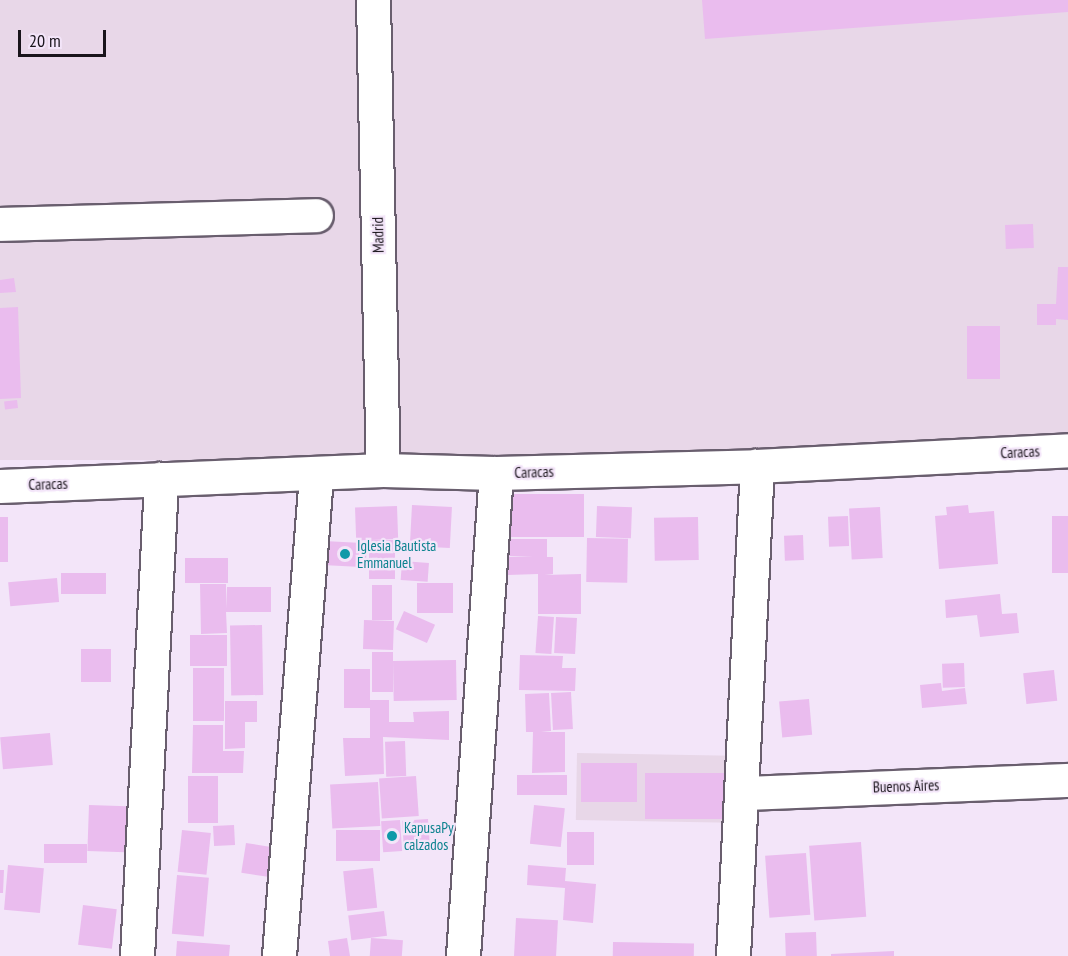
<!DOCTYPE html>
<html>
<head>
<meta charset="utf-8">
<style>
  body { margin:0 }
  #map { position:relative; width:1068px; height:956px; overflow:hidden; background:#f3e5f9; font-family:"PT Sans Narrow",sans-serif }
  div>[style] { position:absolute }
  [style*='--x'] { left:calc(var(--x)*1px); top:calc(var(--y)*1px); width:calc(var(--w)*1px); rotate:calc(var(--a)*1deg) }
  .industrial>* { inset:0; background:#e8d7e8; transform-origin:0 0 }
  .building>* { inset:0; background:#eabcee; transform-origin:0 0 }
  .roads { filter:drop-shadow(2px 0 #695e6e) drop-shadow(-2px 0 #695e6e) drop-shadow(0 2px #695e6e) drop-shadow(0 -2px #695e6e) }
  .minor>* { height:33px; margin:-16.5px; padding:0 16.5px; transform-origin:16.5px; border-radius:16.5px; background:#fff }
  .dots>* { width:16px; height:16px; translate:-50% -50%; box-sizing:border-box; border:3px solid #f3e5f9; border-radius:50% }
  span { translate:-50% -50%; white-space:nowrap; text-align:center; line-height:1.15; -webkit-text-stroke:4.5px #f3e5f9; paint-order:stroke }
  .street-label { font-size:15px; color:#19141b }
  .culture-label { font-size:15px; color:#0d838f }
  .left { translate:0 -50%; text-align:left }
  .scale { position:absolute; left:18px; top:30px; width:88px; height:27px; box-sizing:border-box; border:3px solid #19141b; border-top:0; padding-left:8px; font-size:18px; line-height:21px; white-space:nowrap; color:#19141b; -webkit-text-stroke:4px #f3e5f9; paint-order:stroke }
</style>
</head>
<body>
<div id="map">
  <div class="industrial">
    <i style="left:0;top:0;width:1068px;height:460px"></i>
    <i style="left:577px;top:753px;width:155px;height:67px;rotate:1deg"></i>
  </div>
  <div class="building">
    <i style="clip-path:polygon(702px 0,1068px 0,1068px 12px,705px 39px)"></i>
    <i style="left:1033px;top:224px;width:24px;height:28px;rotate:88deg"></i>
    <i style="clip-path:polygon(1058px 267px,1068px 267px,1068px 320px,1056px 319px,1056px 325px,1037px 325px,1037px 304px,1056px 304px)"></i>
    <i style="clip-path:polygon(14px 278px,16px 292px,0 293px,0 280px)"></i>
    <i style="clip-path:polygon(18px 307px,21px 398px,0 399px,0 308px)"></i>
    <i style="left:967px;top:326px;width:33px;height:53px"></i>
    <i style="left:17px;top:400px;width:8px;height:13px;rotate:83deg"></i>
    <i style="left:506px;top:494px;width:78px;height:43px"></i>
    <i style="left:412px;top:505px;width:40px;height:41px;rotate:3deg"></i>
    <i style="clip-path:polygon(968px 505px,969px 513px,994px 511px,998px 564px,939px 569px,935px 516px,947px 515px,946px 507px)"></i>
    <i style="left:397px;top:506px;width:33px;height:42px;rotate:88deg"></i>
    <i style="left:597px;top:506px;width:35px;height:31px;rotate:2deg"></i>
    <i style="left:880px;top:507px;width:51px;height:31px;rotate:87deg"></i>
    <i style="left:848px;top:516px;width:30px;height:20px;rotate:88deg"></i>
    <i style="left:1068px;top:516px;width:57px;height:16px;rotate:90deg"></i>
    <i style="left:0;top:517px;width:8px;height:45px"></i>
    <i style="left:698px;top:517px;width:43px;height:44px;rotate:89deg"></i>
    <i style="left:803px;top:535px;width:25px;height:19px;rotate:88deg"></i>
    <i style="left:587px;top:538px;width:41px;height:44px;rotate:1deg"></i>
    <i style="clip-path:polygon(507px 539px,547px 539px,547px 557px,553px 557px,553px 574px,545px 575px,581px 574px,581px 614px,538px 614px,538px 574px,508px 575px,508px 557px,533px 556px,507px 556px)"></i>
    <i style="left:369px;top:540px;width:26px;height:39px"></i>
    <i style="left:324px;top:541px;width:43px;height:24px;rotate:3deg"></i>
    <i style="left:185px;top:558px;width:43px;height:25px"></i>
    <i style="left:402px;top:561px;width:27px;height:19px;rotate:4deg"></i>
    <i style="left:61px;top:573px;width:45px;height:21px"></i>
    <i style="left:57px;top:578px;width:24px;height:49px;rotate:85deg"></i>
    <i style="left:417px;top:583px;width:36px;height:30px"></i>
    <i style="clip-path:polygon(200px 584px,226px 584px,226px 609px,227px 587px,271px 587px,271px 612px,226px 612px,227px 633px,201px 634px)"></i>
    <i style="left:372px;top:585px;width:20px;height:35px"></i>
    <i style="clip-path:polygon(1000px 594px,1002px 614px,1017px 613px,1019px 633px,980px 637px,977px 615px,946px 618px,945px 600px)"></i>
    <i style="left:404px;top:611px;width:34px;height:20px;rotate:24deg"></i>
    <i style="left:538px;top:616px;width:16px;height:37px;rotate:4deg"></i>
    <i style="left:556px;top:617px;width:21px;height:36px;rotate:3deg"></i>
    <i style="left:364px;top:620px;width:30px;height:29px;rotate:2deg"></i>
    <i style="left:262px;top:625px;width:70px;height:32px;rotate:89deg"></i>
    <i style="left:190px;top:635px;width:37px;height:31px"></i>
    <i style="left:81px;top:649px;width:30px;height:33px"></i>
    <i style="left:372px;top:652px;width:21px;height:40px"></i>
    <i style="clip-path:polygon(520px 655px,563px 656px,562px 668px,576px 668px,575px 691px,519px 690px)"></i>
    <i style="left:456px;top:660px;width:40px;height:63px;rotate:89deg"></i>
    <i style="left:964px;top:663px;width:24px;height:22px;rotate:88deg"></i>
    <i style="left:193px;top:668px;width:31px;height:53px"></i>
    <i style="left:344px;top:669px;width:26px;height:39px"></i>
    <i style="left:1054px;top:670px;width:31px;height:31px;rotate:84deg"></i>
    <i style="clip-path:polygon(941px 683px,942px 691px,965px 688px,967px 704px,922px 708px,920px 685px)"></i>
    <i style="left:571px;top:692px;width:37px;height:20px;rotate:87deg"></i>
    <i style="clip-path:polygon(549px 693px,551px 731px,541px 732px,565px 732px,565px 772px,532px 773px,533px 732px,526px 732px,525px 694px)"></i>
    <i style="left:809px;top:699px;width:36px;height:30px;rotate:85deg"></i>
    <i style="clip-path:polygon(370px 700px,389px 700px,389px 722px,414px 722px,413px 712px,449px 711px,449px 740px,383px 737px,384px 774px,345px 776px,343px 738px,370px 738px)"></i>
    <i style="clip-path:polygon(225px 701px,257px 701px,257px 722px,245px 722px,245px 748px,225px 749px)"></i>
    <i style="clip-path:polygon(193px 725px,223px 725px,223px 751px,244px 751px,243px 773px,192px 773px)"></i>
    <i style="left:50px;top:733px;width:32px;height:50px;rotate:85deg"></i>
    <i style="left:405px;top:741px;width:35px;height:20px;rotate:88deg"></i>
    <i style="left:581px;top:763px;width:56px;height:39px"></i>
    <i style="left:645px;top:773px;width:82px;height:46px"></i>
    <i style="left:517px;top:775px;width:50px;height:20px"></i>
    <i style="left:188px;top:776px;width:30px;height:47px"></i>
    <i style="left:416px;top:776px;width:40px;height:37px;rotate:86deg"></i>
    <i style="left:378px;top:782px;width:44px;height:48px;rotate:87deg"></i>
    <i style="left:89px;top:805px;width:38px;height:46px;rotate:2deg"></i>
    <i style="left:534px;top:805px;width:31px;height:39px;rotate:6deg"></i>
    <i style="left:428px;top:819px;width:30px;height:26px;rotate:86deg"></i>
    <i style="left:400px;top:820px;width:31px;height:19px;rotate:86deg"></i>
    <i style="left:234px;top:825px;width:20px;height:21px;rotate:87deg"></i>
    <i style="left:182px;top:830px;width:29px;height:42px;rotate:6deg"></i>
    <i style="left:336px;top:830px;width:44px;height:31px"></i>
    <i style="left:567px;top:832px;width:27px;height:33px"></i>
    <i style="left:861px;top:842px;width:75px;height:52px;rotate:86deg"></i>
    <i style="left:246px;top:843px;width:30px;height:30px;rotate:9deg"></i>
    <i style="left:87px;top:844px;width:19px;height:43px;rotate:90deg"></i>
    <i style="left:806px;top:853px;width:62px;height:41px;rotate:86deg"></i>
    <i style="left:8px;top:865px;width:36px;height:45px;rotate:5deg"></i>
    <i style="clip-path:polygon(528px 865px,566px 868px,565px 881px,596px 884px,593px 923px,563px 920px,565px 888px,527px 885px)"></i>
    <i style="left:373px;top:868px;width:40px;height:30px;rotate:84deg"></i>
    <i style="clip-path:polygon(0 870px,4px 870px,3px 893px,0 893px)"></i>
    <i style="left:177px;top:875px;width:32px;height:59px;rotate:5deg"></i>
    <i style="left:83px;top:905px;width:34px;height:40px;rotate:7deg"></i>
    <i style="left:384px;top:911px;width:25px;height:36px;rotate:83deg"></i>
    <i style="left:516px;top:918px;width:42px;height:38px;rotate:3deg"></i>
    <i style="left:816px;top:932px;width:24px;height:31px;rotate:88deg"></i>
    <i style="clip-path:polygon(347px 938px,350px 956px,330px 956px,328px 941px)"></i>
    <i style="left:371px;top:938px;width:32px;height:18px;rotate:4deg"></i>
    <i style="clip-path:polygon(177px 941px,230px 945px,229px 956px,176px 956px)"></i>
    <i style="left:613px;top:942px;width:81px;height:14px;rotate:1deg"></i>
    <i style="clip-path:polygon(894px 951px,894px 956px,831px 956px,831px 954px)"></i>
  </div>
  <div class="roads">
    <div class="minor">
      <i style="--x:373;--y:0;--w:470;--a:88.8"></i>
      <i style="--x:0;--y:224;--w:316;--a:-1.6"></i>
      <i style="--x:0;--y:486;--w:383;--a:-2.4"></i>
      <i style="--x:383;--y:470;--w:113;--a:1.5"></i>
      <i style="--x:496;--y:473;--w:261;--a:-1.5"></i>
      <i style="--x:757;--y:466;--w:311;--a:-2.9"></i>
      <i style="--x:744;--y:793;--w:324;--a:-2.3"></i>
      <i style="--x:137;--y:956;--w:478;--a:-87.1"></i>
      <i style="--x:279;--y:956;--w:483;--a:-85.6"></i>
      <i style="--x:463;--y:956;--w:484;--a:-86.1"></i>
      <i style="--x:733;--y:956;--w:491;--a:-87.2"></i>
    </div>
  </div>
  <div class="dots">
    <i style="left:345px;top:554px;background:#0f9aa8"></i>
    <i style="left:392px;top:836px;background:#0f9aa8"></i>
  </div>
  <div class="street-label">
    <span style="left:378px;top:235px;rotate:-91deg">Madrid</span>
    <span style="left:1020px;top:452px;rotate:-3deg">Caracas</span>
    <span style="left:534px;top:472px;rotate:-2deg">Caracas</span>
    <span style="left:48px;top:484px;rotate:-2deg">Caracas</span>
    <span style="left:906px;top:786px;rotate:-2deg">Buenos Aires</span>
  </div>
  <div class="culture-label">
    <span class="left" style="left:357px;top:554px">Iglesia Bautista<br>Emmanuel</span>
    <span class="left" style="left:404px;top:836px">KapusaPy<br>calzados</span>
  </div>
  <div class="scale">20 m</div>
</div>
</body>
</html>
